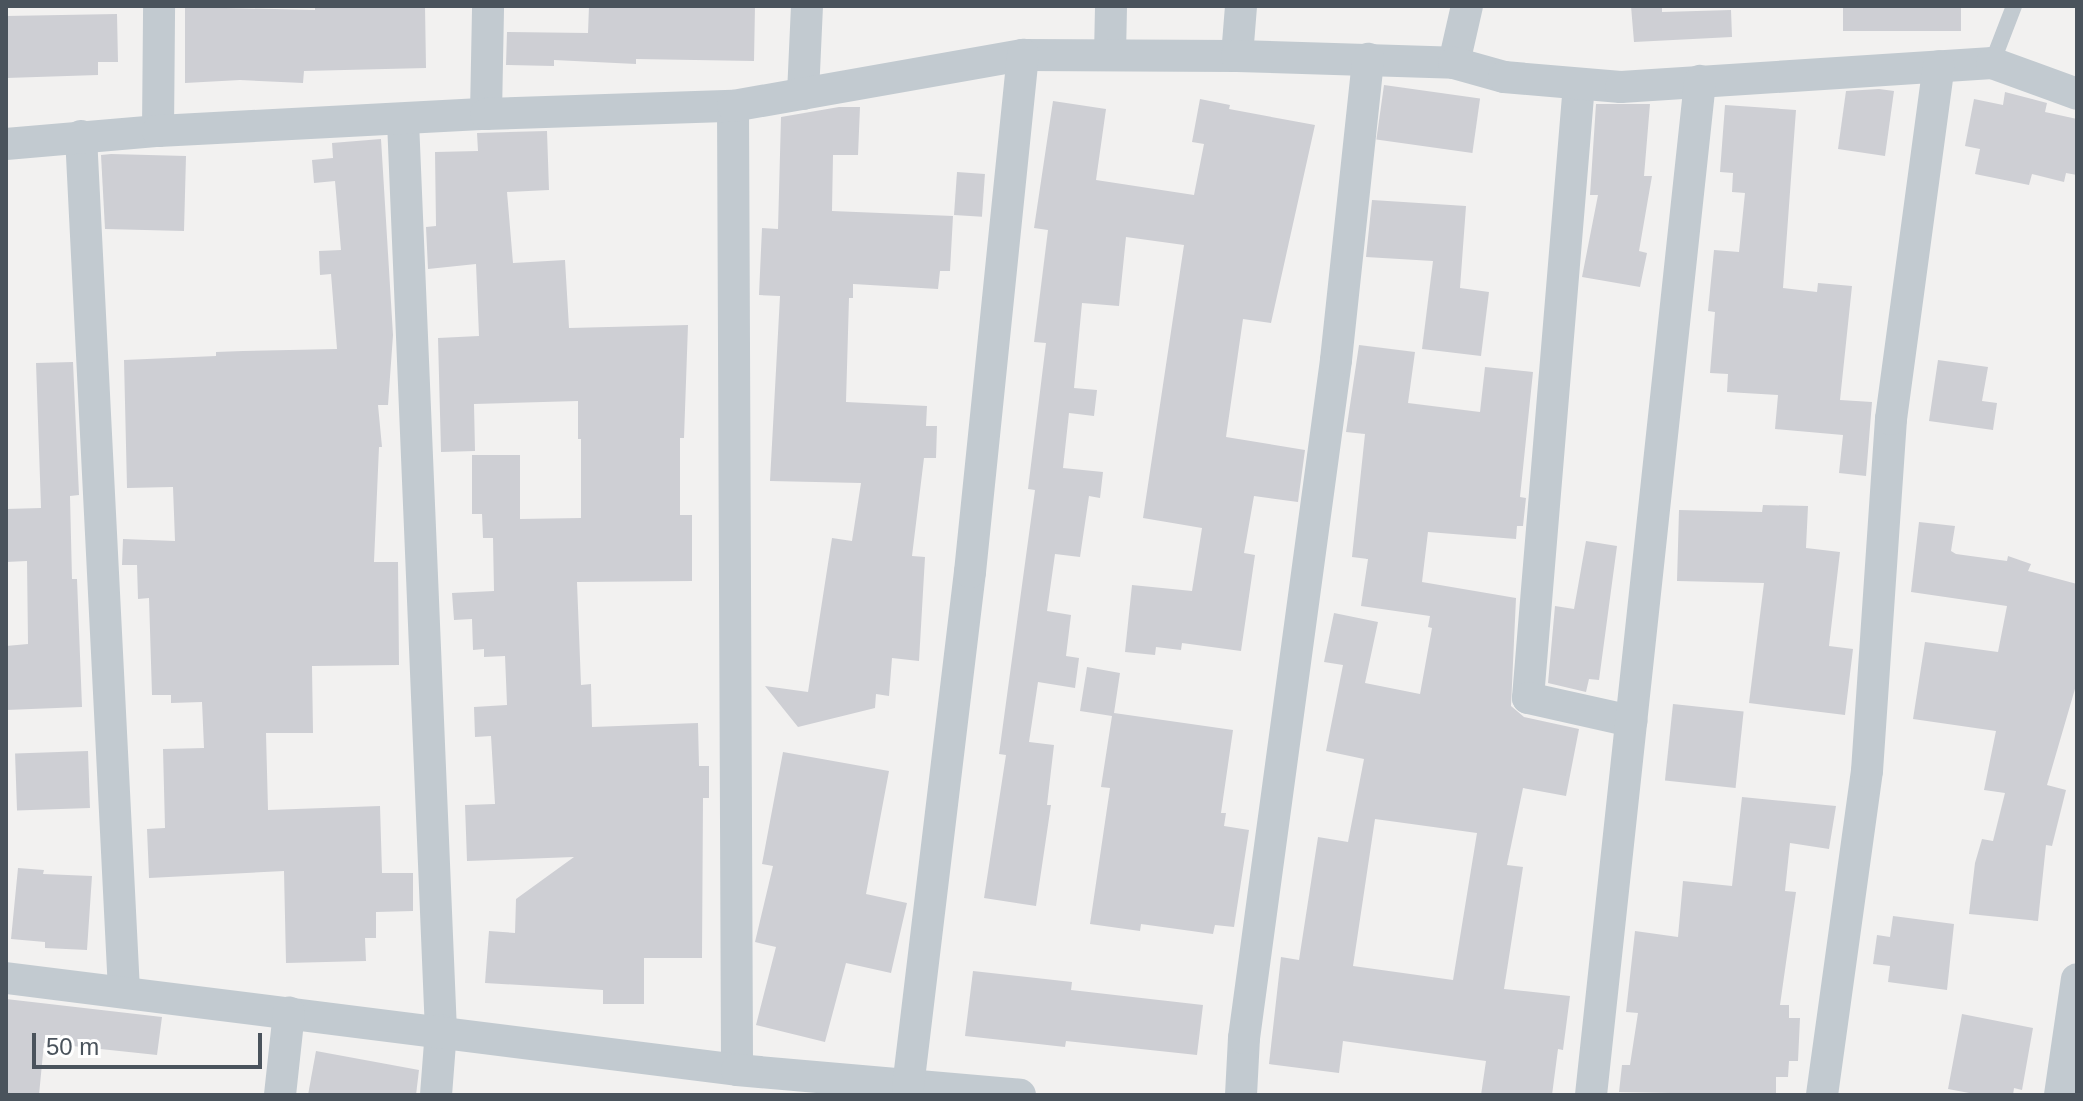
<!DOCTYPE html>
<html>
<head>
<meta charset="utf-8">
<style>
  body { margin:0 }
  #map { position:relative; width:2083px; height:1101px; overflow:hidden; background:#f2f1f0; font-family:Helvetica,sans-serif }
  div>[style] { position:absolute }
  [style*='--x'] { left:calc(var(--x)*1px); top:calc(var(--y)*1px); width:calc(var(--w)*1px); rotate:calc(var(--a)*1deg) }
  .building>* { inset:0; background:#cecfd4; transform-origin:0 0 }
  .service>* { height:16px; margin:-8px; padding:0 8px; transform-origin:8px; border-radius:8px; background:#c2cad0 }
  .minor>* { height:32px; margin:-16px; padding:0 16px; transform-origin:16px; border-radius:16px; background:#c2cad0 }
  span { translate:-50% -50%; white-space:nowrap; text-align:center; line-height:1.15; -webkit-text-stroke:7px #fff; paint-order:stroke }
  .frame { position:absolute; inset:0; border:8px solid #4a535c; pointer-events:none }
  .scale { position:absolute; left:32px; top:1033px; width:230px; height:36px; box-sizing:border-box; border:4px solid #4a535c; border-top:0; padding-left:10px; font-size:24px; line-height:28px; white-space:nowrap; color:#4a535c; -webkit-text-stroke:6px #fff; paint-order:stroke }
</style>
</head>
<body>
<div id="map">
  <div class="building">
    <i style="clip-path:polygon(315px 6px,425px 6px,426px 68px,304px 71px,303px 83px,240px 80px,185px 83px,185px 7px,315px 10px)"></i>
    <i style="clip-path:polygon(589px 6px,755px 6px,754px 61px,636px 59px,636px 64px,554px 60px,554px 66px,506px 65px,507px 32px,588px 33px)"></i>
    <i style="clip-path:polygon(1631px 6px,1662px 6px,1662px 12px,1731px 10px,1732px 37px,1634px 42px)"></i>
    <i style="left:1843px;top:6px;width:118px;height:25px"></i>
    <i style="clip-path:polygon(117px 14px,118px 62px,98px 62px,98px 75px,6px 78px,6px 16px)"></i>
    <i style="left:1384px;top:85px;width:97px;height:55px;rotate:8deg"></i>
    <i style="clip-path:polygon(1879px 89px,1894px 91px,1885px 156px,1838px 149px,1846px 91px)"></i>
    <i style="clip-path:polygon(2005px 92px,2047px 103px,2045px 112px,2077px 119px,2077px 175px,2066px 173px,2064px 182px,2032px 174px,2029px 185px,1975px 174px,1980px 149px,1965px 146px,1974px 99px,2003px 105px)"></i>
    <i style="clip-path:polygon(1200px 99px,1230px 105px,1229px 109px,1315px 125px,1271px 323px,1243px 319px,1226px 437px,1305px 450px,1298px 502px,1254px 496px,1244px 553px,1255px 555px,1241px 651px,1182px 643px,1181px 650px,1156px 647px,1155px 655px,1125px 652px,1132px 585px,1192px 591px,1202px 528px,1143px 518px,1184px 245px,1126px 237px,1119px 306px,1082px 303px,1074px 388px,1097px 390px,1094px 416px,1069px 413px,1063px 468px,1103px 472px,1100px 498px,1089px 496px,1080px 557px,1055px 554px,1047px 611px,1071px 615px,1066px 656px,1079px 658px,1075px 688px,1038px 682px,1029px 742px,1054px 745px,1047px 805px,1051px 805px,1036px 906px,984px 898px,1006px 755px,999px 754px,1035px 490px,1028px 489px,1046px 343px,1034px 342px,1048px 230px,1034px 228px,1053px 101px,1106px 109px,1096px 180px,1194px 195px,1204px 144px,1192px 142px)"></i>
    <i style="clip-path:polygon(1596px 104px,1650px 104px,1644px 176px,1652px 176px,1639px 251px,1647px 253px,1640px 287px,1582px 277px,1598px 195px,1590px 195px)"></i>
    <i style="clip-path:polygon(1725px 105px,1796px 110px,1783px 288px,1817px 292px,1818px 283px,1852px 286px,1840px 400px,1872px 402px,1866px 476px,1839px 473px,1843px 435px,1775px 429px,1778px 395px,1727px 392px,1728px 374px,1710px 373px,1715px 312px,1708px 311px,1714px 250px,1739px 252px,1745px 193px,1732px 192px,1733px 173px,1720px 172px)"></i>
    <i style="clip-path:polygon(839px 107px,860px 107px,858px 155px,833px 155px,832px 211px,953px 216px,950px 271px,940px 271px,938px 289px,853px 284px,853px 298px,849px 298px,846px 402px,927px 406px,926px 426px,937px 426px,936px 458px,924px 458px,912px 556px,925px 557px,919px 661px,892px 658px,889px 696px,876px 694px,875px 708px,798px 727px,765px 686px,808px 692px,832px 538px,852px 541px,861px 483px,770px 481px,780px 296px,759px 295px,762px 228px,778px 229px,781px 117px)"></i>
    <i style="clip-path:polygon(547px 131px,549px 190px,507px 192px,513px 263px,565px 260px,569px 328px,688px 325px,684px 438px,680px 438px,680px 515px,692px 515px,692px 581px,577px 582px,581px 685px,591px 684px,592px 727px,698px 723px,699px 766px,709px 766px,709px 798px,703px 798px,702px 958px,644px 958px,644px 1004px,603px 1004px,603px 990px,485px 983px,489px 931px,515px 933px,516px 899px,574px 857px,467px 861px,465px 805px,495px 804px,491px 736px,475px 737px,474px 707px,507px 705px,505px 656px,484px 657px,484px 649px,473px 650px,472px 619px,454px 620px,452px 593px,494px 591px,493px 538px,483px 538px,482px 514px,472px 514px,472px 455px,520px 455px,520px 519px,581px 518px,581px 439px,578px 439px,578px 401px,474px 404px,475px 451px,441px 452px,438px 338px,479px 336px,476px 264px,428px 269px,426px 227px,436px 226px,435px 152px,478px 151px,477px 133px)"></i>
    <i style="clip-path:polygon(381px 139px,393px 335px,388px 405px,378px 405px,382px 447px,379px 447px,374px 562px,398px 562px,399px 665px,312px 666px,313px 733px,266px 733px,268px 810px,380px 806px,382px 873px,413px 873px,413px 911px,376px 912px,376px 938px,365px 938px,366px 961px,286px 963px,284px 871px,149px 878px,147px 829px,165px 828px,163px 749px,204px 748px,202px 702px,171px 703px,171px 695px,152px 695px,149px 598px,138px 599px,137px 565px,122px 565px,123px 539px,175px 541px,173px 487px,127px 488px,124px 360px,216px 356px,216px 352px,243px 351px,337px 349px,331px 274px,320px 275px,319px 251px,341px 250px,335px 181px,314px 183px,312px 160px,333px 158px,332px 143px)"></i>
    <i style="clip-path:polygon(111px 154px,186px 156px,184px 231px,105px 229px,101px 155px)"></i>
    <i style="left:957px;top:172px;width:28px;height:43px;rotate:4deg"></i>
    <i style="clip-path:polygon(1372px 200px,1466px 206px,1460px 288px,1489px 292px,1481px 356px,1422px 349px,1433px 261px,1366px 257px)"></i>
    <i style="clip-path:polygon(evenodd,1359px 345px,1415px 352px,1408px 403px,1480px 412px,1485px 367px,1533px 372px,1520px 497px,1526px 498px,1523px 526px,1517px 526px,1516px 539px,1428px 532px,1422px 582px,1516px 598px,1511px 706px,1524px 717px,1579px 729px,1566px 796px,1523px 788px,1507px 865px,1523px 867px,1504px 989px,1570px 996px,1563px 1050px,1558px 1049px,1552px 1095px,1481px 1095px,1486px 1061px,1343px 1041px,1339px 1073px,1269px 1064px,1281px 957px,1299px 960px,1318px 837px,1348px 842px,1364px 759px,1326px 751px,1343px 665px,1324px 662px,1334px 613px,1378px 622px,1365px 683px,1420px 694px,1432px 628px,1428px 627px,1430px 616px,1361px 606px,1368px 559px,1352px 557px,1365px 434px,1346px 432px,1359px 345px,1375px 819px,1477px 833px,1453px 980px,1353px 966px,1375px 819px)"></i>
    <i style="clip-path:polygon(1938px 360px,1988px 367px,1982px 401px,1997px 403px,1993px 430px,1929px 421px)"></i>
    <i style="clip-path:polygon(73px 362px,79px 495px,70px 496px,72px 579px,77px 579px,82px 707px,6px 710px,6px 646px,28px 644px,27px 561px,6px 562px,6px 509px,41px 508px,36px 363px)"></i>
    <i style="clip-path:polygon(1763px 505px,1808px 506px,1806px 548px,1840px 552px,1829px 646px,1853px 649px,1845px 715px,1749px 703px,1764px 583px,1677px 581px,1679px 510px,1762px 512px)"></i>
    <i style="clip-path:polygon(1919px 522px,1955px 526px,1951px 551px,1956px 554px,2007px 561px,2008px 556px,2031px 564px,2028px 571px,2077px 584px,2077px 682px,2047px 785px,2066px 790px,2052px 846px,2046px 845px,2038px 921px,1969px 914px,1975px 863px,1982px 839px,1993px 841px,2005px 793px,1984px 790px,1996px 731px,1913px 719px,1925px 642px,1998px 652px,2007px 606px,1911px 592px)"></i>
    <i style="clip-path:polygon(1586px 541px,1617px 546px,1599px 680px,1589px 679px,1586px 692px,1548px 683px,1555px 606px,1574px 609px)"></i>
    <i style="clip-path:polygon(1087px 667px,1120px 673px,1114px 713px,1233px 730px,1221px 813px,1226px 813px,1224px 826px,1249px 830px,1234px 927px,1215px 925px,1213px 934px,1141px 924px,1140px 931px,1090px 924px,1110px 788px,1101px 787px,1112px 716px,1080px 711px)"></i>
    <i style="left:1673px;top:704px;width:71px;height:77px;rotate:6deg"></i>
    <i style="left:88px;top:751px;width:57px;height:73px;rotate:88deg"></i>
    <i style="clip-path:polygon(783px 752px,889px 771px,866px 894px,907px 903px,891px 973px,846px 963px,825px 1042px,756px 1025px,776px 947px,755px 942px,773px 866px,762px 864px)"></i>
    <i style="clip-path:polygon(1742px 797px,1836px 806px,1829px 849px,1790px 843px,1785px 891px,1796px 892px,1780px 1005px,1789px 1005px,1789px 1018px,1800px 1018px,1798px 1061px,1789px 1061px,1788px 1077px,1776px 1077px,1776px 1095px,1619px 1092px,1622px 1065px,1630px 1065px,1638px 1013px,1626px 1012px,1635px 931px,1678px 937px,1683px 881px,1732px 886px)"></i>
    <i style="clip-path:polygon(18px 868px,44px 870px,43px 874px,92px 876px,87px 950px,45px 948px,45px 942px,11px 939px)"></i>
    <i style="clip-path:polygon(1893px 916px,1954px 924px,1947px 990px,1888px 982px,1890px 966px,1873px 964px,1877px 935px,1890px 937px)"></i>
    <i style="clip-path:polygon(973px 971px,1072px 982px,1071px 990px,1203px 1005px,1197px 1055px,1066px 1041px,1065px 1047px,965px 1036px)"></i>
    <i style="clip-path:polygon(6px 999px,162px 1017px,157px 1055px,44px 1043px,39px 1095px,6px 1095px)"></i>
    <i style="clip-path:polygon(1962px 1014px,2033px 1028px,2022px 1090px,2014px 1088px,2013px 1095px,1980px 1095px,1948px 1089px)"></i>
    <i style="clip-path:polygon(316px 1051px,419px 1070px,416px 1095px,308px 1095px)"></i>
  </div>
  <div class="service">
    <i style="--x:1992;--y:63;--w:61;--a:-68.9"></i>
  </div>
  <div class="minor">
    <i style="--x:1110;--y:55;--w:49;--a:-88.8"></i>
    <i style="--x:1237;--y:56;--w:50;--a:-85.4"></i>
    <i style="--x:1454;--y:63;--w:58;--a:-77.2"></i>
    <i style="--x:1579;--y:84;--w:616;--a:94.75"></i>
    <i style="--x:1528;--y:698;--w:106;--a:12.6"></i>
    <i style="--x:803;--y:94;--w:88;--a:-87.4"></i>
    <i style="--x:733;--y:106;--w:964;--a:89.76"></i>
    <i style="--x:486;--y:114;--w:108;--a:-88.9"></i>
    <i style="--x:403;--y:121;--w:910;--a:87.61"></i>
    <i style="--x:441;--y:1030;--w:65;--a:94.4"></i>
    <i style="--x:158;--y:131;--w:125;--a:-89.5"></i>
    <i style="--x:81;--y:136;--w:857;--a:87.12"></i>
    <i style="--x:6;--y:144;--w:153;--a:-4.9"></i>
    <i style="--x:158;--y:131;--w:328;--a:-3"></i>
    <i style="--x:486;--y:114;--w:247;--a:-1.9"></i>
    <i style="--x:733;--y:106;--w:294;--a:-10"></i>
    <i style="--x:1023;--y:55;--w:214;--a:0.3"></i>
    <i style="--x:1237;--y:56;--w:217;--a:1.8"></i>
    <i style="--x:1454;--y:63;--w:52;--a:15.6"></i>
    <i style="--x:1504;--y:77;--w:117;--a:4.9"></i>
    <i style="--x:1621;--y:87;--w:372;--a:-3.7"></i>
    <i style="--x:1992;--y:63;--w:90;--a:20"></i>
    <i style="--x:6;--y:978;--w:737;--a:7.17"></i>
    <i style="--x:737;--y:1070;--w:284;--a:5"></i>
    <i style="--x:908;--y:1087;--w:519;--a:-83.14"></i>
    <i style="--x:970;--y:572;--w:520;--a:-84.15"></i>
    <i style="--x:280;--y:1095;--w:83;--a:-83.8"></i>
    <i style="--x:1241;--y:1095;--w:57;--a:-87"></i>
    <i style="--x:1244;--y:1038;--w:684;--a:-82.27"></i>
    <i style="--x:1336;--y:360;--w:303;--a:-83.9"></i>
    <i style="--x:1591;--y:1095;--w:1020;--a:-83.86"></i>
    <i style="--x:1822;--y:1095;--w:327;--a:-82.1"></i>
    <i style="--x:1867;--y:771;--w:353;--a:-86.1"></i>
    <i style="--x:1891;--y:419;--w:356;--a:-82.3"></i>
    <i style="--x:2060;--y:1095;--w:117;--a:-81.7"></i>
  </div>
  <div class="frame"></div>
  <div class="scale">50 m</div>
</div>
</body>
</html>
